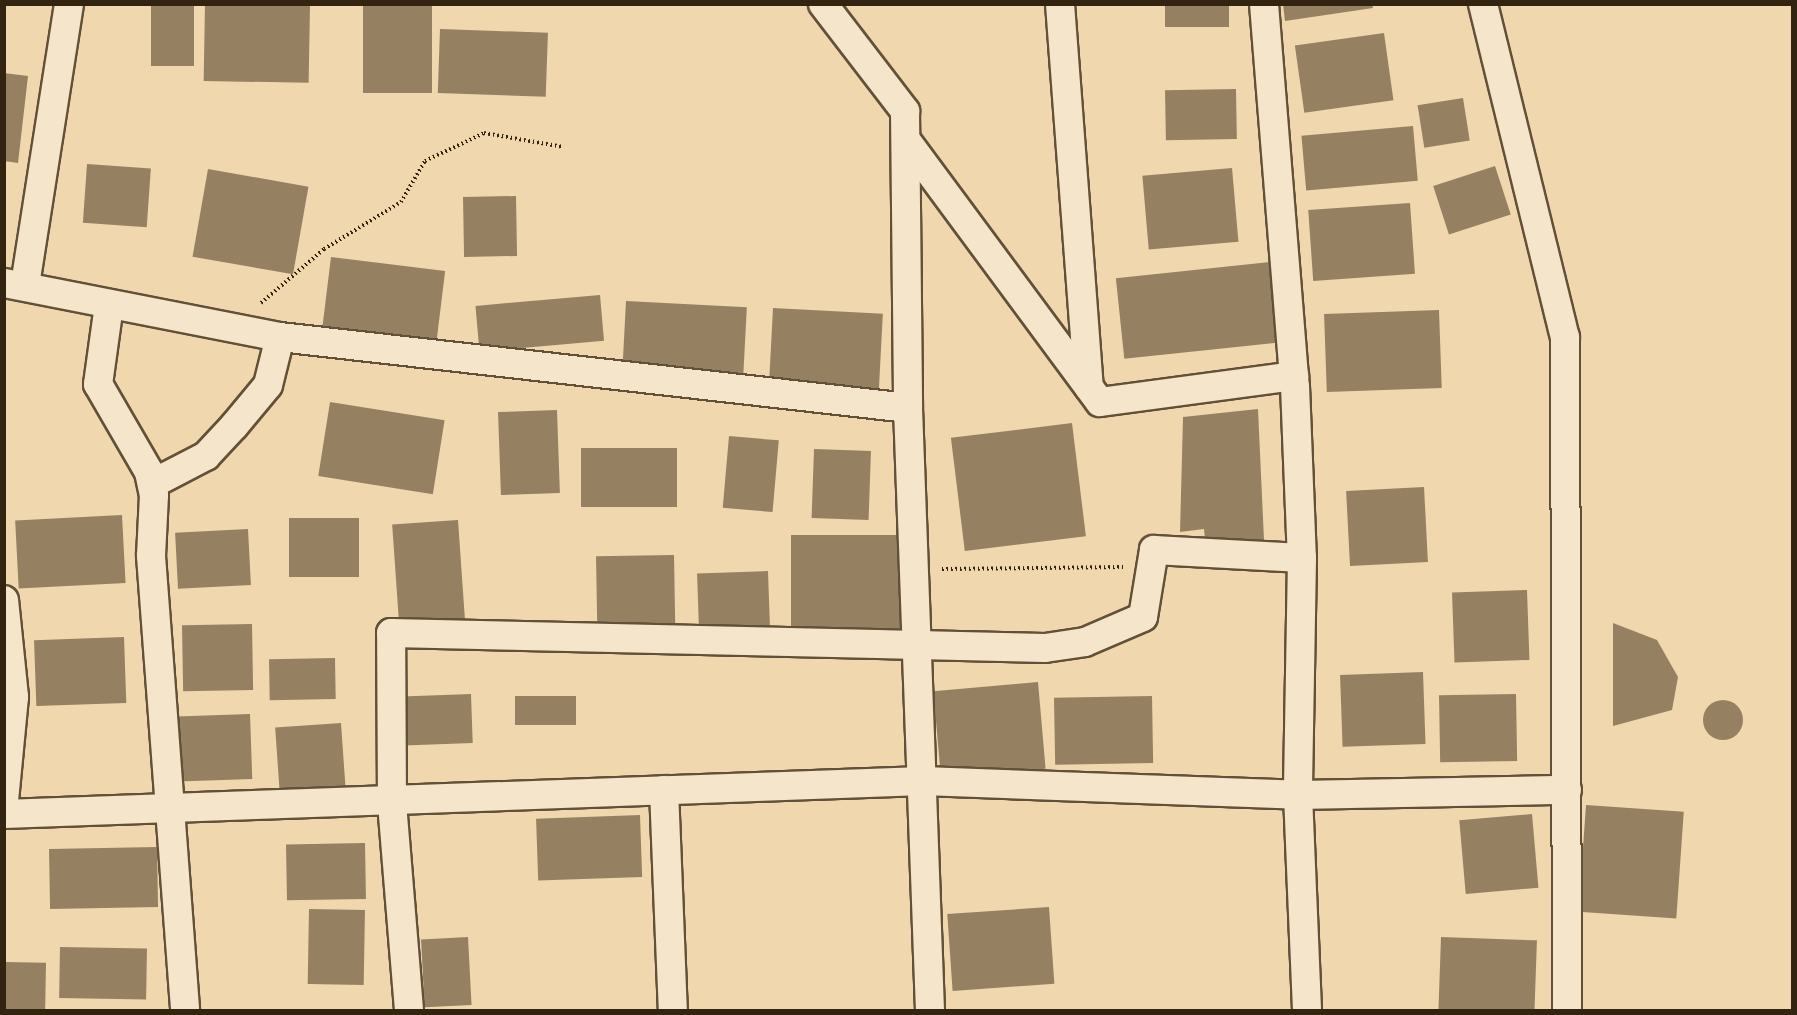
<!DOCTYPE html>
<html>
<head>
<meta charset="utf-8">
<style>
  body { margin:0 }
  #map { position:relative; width:1797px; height:1015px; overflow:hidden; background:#f0d7ad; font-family:"Gentium Book Plus",serif }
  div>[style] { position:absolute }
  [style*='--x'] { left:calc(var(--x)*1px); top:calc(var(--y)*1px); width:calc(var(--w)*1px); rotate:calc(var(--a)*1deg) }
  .building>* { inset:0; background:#958162; transform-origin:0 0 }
  .round { border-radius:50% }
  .path>* { height:4px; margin-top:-2px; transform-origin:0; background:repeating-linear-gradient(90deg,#332311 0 1.5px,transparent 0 4.5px) }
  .roads { filter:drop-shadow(2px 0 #625038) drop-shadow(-2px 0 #625038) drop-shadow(0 2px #625038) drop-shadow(0 -2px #625038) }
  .street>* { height:28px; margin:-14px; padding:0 14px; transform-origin:14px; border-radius:14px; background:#f5e5ca }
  span { translate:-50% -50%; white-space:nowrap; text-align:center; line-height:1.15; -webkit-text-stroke:6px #f5e5ca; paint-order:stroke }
  .frame { position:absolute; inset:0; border:6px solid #332311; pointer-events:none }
</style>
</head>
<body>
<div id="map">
  <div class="building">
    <i style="left:151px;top:4px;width:43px;height:62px"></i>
    <i style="left:205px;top:4px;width:105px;height:77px;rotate:1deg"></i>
    <i style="left:363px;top:4px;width:69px;height:89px"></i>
    <i style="left:1165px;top:4px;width:64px;height:23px"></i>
    <i style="clip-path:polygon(1283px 4px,1372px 4px,1373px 8px,1285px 21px)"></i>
    <i style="left:440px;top:29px;width:108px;height:64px;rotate:2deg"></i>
    <i style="left:1384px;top:33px;width:68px;height:90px;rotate:82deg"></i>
    <i style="clip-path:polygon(4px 73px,28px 76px,18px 163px,4px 161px)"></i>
    <i style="left:1236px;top:89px;width:50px;height:71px;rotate:89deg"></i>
    <i style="left:1463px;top:98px;width:43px;height:46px;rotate:81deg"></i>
    <i style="left:1413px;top:126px;width:55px;height:112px;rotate:85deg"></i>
    <i style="left:87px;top:164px;width:64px;height:59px;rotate:4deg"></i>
    <i style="left:1495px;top:166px;width:51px;height:65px;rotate:72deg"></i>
    <i style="left:1232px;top:168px;width:74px;height:90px;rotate:85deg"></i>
    <i style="left:208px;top:169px;width:102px;height:89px;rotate:10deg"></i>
    <i style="left:516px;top:196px;width:60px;height:53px;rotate:89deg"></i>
    <i style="left:1410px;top:203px;width:71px;height:102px;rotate:86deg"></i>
    <i style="left:331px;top:257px;width:115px;height:85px;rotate:7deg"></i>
    <i style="left:1270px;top:262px;width:81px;height:155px;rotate:84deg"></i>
    <i style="left:600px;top:295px;width:46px;height:125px;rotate:85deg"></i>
    <i style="left:626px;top:301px;width:121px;height:69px;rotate:3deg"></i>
    <i style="left:773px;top:308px;width:110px;height:79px;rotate:3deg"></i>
    <i style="left:1439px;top:310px;width:78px;height:115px;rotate:88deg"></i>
    <i style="left:330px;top:402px;width:116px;height:75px;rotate:9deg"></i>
    <i style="clip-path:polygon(1258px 409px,1264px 540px,1205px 539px,1204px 529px,1180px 532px,1183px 417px)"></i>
    <i style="left:557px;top:410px;width:83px;height:59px;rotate:88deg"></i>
    <i style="left:1072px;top:423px;width:114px;height:122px;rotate:83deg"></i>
    <i style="left:729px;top:436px;width:50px;height:72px;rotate:5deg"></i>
    <i style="left:581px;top:448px;width:96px;height:59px"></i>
    <i style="left:814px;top:449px;width:57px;height:69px;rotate:2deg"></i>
    <i style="left:1424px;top:487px;width:75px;height:78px;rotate:87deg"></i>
    <i style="left:122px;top:515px;width:68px;height:107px;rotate:87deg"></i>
    <i style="left:289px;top:518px;width:70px;height:59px"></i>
    <i style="left:458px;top:520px;width:116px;height:66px;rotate:86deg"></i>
    <i style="left:248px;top:529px;width:56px;height:73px;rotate:87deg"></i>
    <i style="left:791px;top:535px;width:111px;height:93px"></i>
    <i style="left:674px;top:555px;width:69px;height:78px;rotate:89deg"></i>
    <i style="left:768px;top:571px;width:63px;height:71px;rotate:88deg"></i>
    <i style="left:1527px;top:590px;width:70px;height:75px;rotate:88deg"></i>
    <i style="clip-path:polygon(1613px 623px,1657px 640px,1678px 677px,1672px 710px,1613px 726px)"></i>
    <i style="left:252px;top:624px;width:66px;height:70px;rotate:89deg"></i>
    <i style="left:124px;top:637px;width:66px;height:90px;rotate:88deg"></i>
    <i style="left:335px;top:658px;width:41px;height:66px;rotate:89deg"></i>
    <i style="left:1423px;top:672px;width:72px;height:83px;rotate:88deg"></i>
    <i style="left:1038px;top:682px;width:87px;height:105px;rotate:85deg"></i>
    <i style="left:471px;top:694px;width:49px;height:69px;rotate:88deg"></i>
    <i style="left:1516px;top:694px;width:67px;height:77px;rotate:89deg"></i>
    <i style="left:515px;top:696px;width:61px;height:29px"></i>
    <i style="left:1152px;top:696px;width:67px;height:98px;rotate:89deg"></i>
    <i class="round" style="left:1703px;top:700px;width:40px;height:40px"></i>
    <i style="left:250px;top:714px;width:65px;height:74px;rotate:88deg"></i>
    <i style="left:341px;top:723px;width:69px;height:66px;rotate:86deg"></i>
    <i style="left:1586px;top:805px;width:98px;height:107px;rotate:4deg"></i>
    <i style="left:1532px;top:814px;width:74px;height:73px;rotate:85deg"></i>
    <i style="left:640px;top:815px;width:62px;height:104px;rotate:88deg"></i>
    <i style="left:365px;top:843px;width:56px;height:79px;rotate:89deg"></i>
    <i style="left:157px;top:847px;width:60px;height:108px;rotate:89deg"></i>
    <i style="left:1049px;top:907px;width:77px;height:102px;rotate:86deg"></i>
    <i style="left:309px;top:909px;width:56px;height:75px;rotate:1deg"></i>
    <i style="left:468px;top:937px;width:68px;height:47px;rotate:87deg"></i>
    <i style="left:1441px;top:937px;width:96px;height:73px;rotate:2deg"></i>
    <i style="left:60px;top:947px;width:87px;height:51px;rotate:1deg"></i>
    <i style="left:4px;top:962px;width:42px;height:48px;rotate:1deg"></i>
  </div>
  <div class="path">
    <i style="--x:261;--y:303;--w:83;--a:-40.6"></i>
    <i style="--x:324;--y:249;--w:90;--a:-31.4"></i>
    <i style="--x:401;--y:202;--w:48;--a:-59.7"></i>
    <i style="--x:425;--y:161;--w:65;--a:-25.4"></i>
    <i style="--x:484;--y:133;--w:81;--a:9.9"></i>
    <i style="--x:942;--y:569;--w:181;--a:-0.6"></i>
  </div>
  <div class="roads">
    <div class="street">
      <i style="--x:823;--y:4;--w:135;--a:52.5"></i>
      <i style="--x:905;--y:111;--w:297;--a:89.4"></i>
      <i style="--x:908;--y:408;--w:602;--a:87.91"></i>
      <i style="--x:1060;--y:4;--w:384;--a:85.7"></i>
      <i style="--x:1264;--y:4;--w:383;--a:85.4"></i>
      <i style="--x:1295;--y:386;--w:172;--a:87.7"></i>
      <i style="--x:1302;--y:558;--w:237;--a:91"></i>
      <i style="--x:1298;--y:795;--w:215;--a:87.6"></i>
      <i style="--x:1483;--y:4;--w:343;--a:76.2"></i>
      <i style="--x:1565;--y:337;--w:673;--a:89.83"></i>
      <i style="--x:906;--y:140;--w:326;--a:53.5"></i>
      <i style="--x:1100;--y:402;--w:196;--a:-7.6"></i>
      <i style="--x:4;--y:283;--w:281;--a:11.1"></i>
      <i style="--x:280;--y:337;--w:632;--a:6.45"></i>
      <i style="--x:25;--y:285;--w:284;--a:-81.1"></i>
      <i style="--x:109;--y:305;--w:80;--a:97.9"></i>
      <i style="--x:98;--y:384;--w:102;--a:59.9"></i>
      <i style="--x:149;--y:472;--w:24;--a:78"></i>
      <i style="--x:154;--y:495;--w:61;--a:92.8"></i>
      <i style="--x:151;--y:556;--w:455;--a:85.7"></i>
      <i style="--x:152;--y:484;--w:61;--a:-27.4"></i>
      <i style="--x:206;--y:456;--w:41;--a:-47"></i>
      <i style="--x:234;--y:426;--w:53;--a:-50.3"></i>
      <i style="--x:268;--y:385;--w:49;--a:-76"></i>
      <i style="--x:4;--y:600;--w:98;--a:84.1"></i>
      <i style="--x:14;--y:697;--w:103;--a:95.5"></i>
      <i style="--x:664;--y:790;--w:220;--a:87.7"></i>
      <i style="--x:4;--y:814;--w:920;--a:-2.06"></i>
      <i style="--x:923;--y:781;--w:375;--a:2.1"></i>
      <i style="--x:1298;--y:795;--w:269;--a:-1.1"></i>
      <i style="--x:409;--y:1010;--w:209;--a:-94.7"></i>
      <i style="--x:392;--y:802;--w:169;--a:-90.3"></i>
      <i style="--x:391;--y:633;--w:654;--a:1.31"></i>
      <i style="--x:1045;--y:648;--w:40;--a:-8.5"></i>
      <i style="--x:1085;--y:642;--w:63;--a:-23.3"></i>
      <i style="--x:1143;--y:617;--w:68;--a:-80.7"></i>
      <i style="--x:1154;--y:550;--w:148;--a:3.1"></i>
    </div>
  </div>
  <div class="frame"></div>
</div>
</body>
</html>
